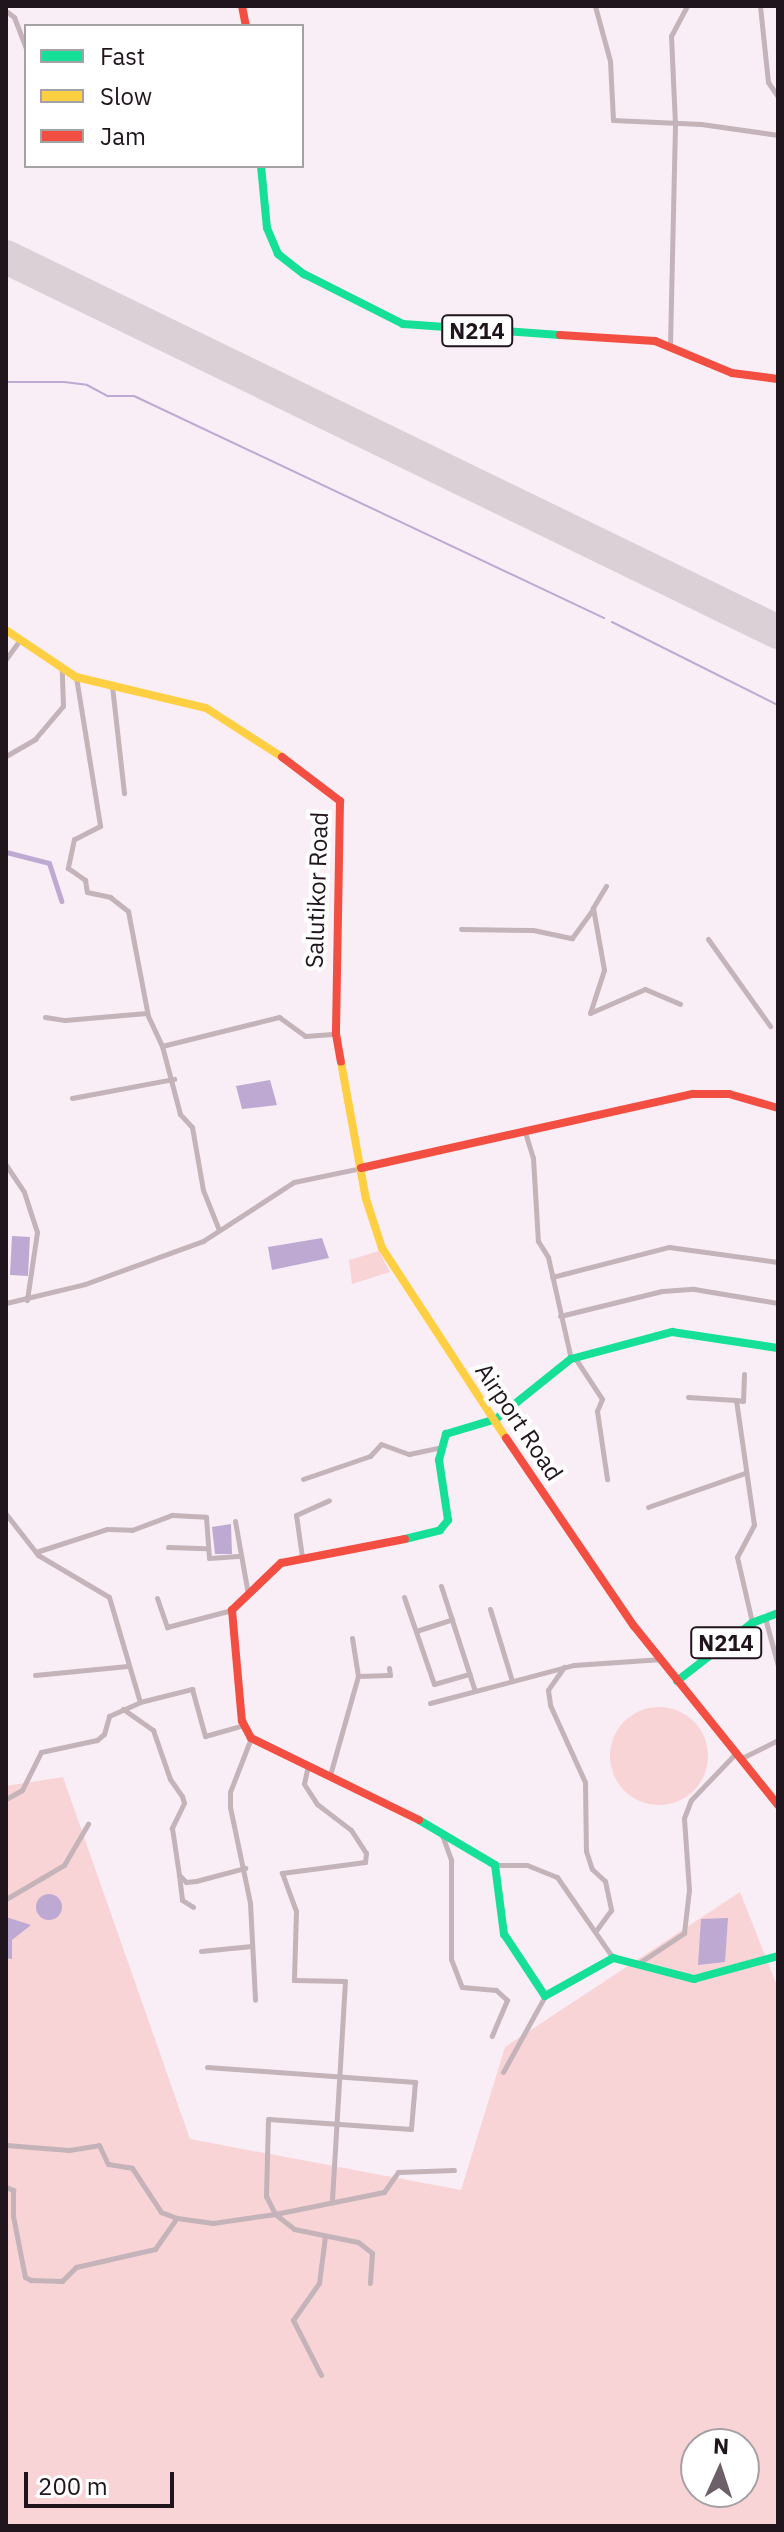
<!DOCTYPE html>
<html>
<head>
<meta charset="utf-8">
<style>
  body { margin:0 }
  #map { position:relative; width:784px; height:2532px; overflow:hidden; background:#f9eef5; font-family:"IBM Plex Sans",sans-serif }
  div>[style] { position:absolute }
  [style*='--x'] { left:calc(var(--x)*1px); top:calc(var(--y)*1px); width:calc(var(--w)*1px); rotate:calc(var(--a)*1deg) }
  .green>* { inset:0; background:#f9d4d7 }
  .round { border-radius:50% }
  .water>* { inset:0; background:#bea9d3; transform-origin:0 0 }
  .stream>* { height:2px; margin:-1px; padding:0 1px; transform-origin:1px; border-radius:1px; background:#bea9d3 }
  .canal>* { height:5px; margin:-2.5px; padding:0 2.5px; transform-origin:2.5px; border-radius:2.5px; background:#bea9d3 }
  .runway>* { height:34px; margin:-17px; padding:0 17px; transform-origin:17px; border-radius:17px; background:#dcd0d7 }
  .street>* { height:5px; margin:-2.5px; padding:0 2.5px; transform-origin:2.5px; border-radius:2.5px; background:#c4b3b9 }
  .fast>* { height:8px; margin:-4px; padding:0 4px; transform-origin:4px; border-radius:4px; background:#16e098 }
  .slow>* { height:8px; margin:-4px; padding:0 4px; transform-origin:4px; border-radius:4px; background:#ffcf43 }
  .jam>* { height:8px; margin:-4px; padding:0 4px; transform-origin:4px; border-radius:4px; background:#f24e42 }
  span { translate:-50% -50%; white-space:nowrap; text-align:center; line-height:1.15; -webkit-text-stroke:8px #fff; paint-order:stroke }
  .shield-label span { padding:2px 6px; background:#fff; border:2px solid; border-radius:6px; -webkit-text-stroke-width:0 }
  .shield-label { font-size:22px; color:#20151c; font-weight:700 }
  .street-label { font-size:24px; color:#20151c }
  .frame { position:absolute; inset:0; border:8px solid #20151c; pointer-events:none }
  .legend { position:absolute; left:24px; top:24px; width:280px; height:144px; box-sizing:border-box; background:#fff; border:2px solid #a6a1a4; margin:0; padding:10px 14px; list-style:none; font-size:24px; color:#20151c }
  .legend li { display:flex; align-items:center; gap:16px; height:40px }
  .legend b { width:40px; border:2px solid #a6a1a4 }
  .north { position:absolute; left:680px; top:2428px; width:80px; height:80px; box-sizing:border-box; background:#fff; border:2px solid #a6a1a4; border-radius:50%; rotate:3deg; font-size:22px; font-weight:700; line-height:32px; text-align:center; color:#20151c }
  .north::after { content:''; display:block; margin:auto; width:28px; height:36px; background:#6c6168; clip-path:polygon(50% 0,100% 100%,50% 72%,0 100%) }
  .scale { position:absolute; left:24px; top:2472px; width:150px; height:36px; box-sizing:border-box; border:4px solid #20151c; border-top:0; padding-left:10px; font-size:24px; line-height:28px; white-space:nowrap; color:#20151c; -webkit-text-stroke:6px #fff; paint-order:stroke }
</style>
</head>
<body>
<div id="map">
  <div class="green">
    <i style="clip-path:polygon(379px 1251px,390px 1272px,352px 1284px,349px 1260px)"></i>
    <i class="round" style="left:610px;top:1707px;width:98px;height:98px"></i>
    <i style="clip-path:polygon(evenodd,63px 1777px,190px 2139px,461px 2190px,505px 2047px,740px 1892px,778px 1988px,778px 2526px,6px 2526px,6px 1786px,63px 1777px,696px 2444px,744px 2444px,744px 2492px,696px 2492px,696px 2444px)"></i>
  </div>
  <div class="water">
    <i style="clip-path:polygon(270px 1080px,277px 1105px,242px 1109px,236px 1086px)"></i>
    <i style="left:30px;top:1237px;width:39px;height:18px;rotate:93deg"></i>
    <i style="clip-path:polygon(322px 1238px,329px 1258px,272px 1270px,268px 1247px)"></i>
    <i style="clip-path:polygon(231px 1524px,232px 1554px,215px 1554px,212px 1527px)"></i>
    <i class="round" style="left:36px;top:1894px;width:26px;height:26px"></i>
    <i style="clip-path:polygon(6px 1917px,31px 1925px,12px 1940px,12px 1959px,6px 1958px)"></i>
    <i style="clip-path:polygon(728px 1918px,725px 1962px,698px 1965px,701px 1919px)"></i>
  </div>
  <div class="stream">
    <i style="--x:6;--y:382;--w:58;--a:0"></i>
    <i style="--x:64;--y:382;--w:23;--a:7"></i>
    <i style="--x:87;--y:385;--w:24;--a:28"></i>
    <i style="--x:108;--y:396;--w:26;--a:0"></i>
    <i style="--x:134;--y:396;--w:520;--a:25.28"></i>
    <i style="--x:612;--y:622;--w:186;--a:26.6"></i>
  </div>
  <div class="canal">
    <i style="--x:6;--y:852;--w:44;--a:14.3"></i>
    <i style="--x:49;--y:863;--w:40;--a:72"></i>
  </div>
  <div class="runway">
    <i style="--x:6;--y:257;--w:858;--a:25.91"></i>
  </div>
  <div class="street">
    <i style="--x:595;--y:6;--w:57;--a:74.7"></i>
    <i style="--x:610;--y:61;--w:59;--a:87.1"></i>
    <i style="--x:613;--y:120;--w:88;--a:2.6"></i>
    <i style="--x:701;--y:124;--w:78;--a:8.1"></i>
    <i style="--x:760;--y:6;--w:76;--a:84"></i>
    <i style="--x:768;--y:82;--w:18;--a:56"></i>
    <i style="--x:6;--y:11;--w:10;--a:37"></i>
    <i style="--x:14;--y:17;--w:34;--a:69"></i>
    <i style="--x:670;--y:345;--w:221;--a:-88.7"></i>
    <i style="--x:675;--y:124;--w:88;--a:-92.6"></i>
    <i style="--x:671;--y:36;--w:34;--a:-62"></i>
    <i style="--x:6;--y:659;--w:24;--a:-54"></i>
    <i style="--x:76;--y:677;--w:151;--a:80.8"></i>
    <i style="--x:100;--y:826;--w:29;--a:153"></i>
    <i style="--x:74;--y:839;--w:30;--a:102"></i>
    <i style="--x:68;--y:868;--w:21;--a:35"></i>
    <i style="--x:85;--y:880;--w:12;--a:81"></i>
    <i style="--x:87;--y:892;--w:24;--a:12"></i>
    <i style="--x:110;--y:897;--w:23;--a:38"></i>
    <i style="--x:128;--y:911;--w:107;--a:79.2"></i>
    <i style="--x:148;--y:1016;--w:33;--a:65"></i>
    <i style="--x:112;--y:686;--w:108;--a:83.6"></i>
    <i style="--x:6;--y:756;--w:34;--a:-30"></i>
    <i style="--x:35;--y:739;--w:43;--a:-49.7"></i>
    <i style="--x:63;--y:706;--w:35;--a:-92"></i>
    <i style="--x:606;--y:886;--w:26;--a:121"></i>
    <i style="--x:593;--y:908;--w:63;--a:79.9"></i>
    <i style="--x:604;--y:970;--w:45;--a:108"></i>
    <i style="--x:590;--y:1013;--w:60;--a:-23.6"></i>
    <i style="--x:645;--y:989;--w:38;--a:23"></i>
    <i style="--x:461;--y:929;--w:72;--a:0.8"></i>
    <i style="--x:533;--y:930;--w:40;--a:12"></i>
    <i style="--x:572;--y:938;--w:36;--a:-54"></i>
    <i style="--x:708;--y:939;--w:107;--a:54.5"></i>
    <i style="--x:45;--y:1017;--w:20;--a:9"></i>
    <i style="--x:65;--y:1020;--w:82;--a:-4.9"></i>
    <i style="--x:72;--y:1098;--w:104;--a:-10.6"></i>
    <i style="--x:525;--y:1132;--w:27;--a:73"></i>
    <i style="--x:533;--y:1158;--w:83;--a:86.6"></i>
    <i style="--x:538;--y:1241;--w:19;--a:58"></i>
    <i style="--x:548;--y:1257;--w:105;--a:77.3"></i>
    <i style="--x:6;--y:1165;--w:32;--a:56"></i>
    <i style="--x:24;--y:1192;--w:42;--a:72"></i>
    <i style="--x:37;--y:1232;--w:69;--a:98.4"></i>
    <i style="--x:219;--y:1230;--w:43;--a:-111.8"></i>
    <i style="--x:203;--y:1190;--w:64;--a:-99.9"></i>
    <i style="--x:192;--y:1127;--w:18;--a:-133"></i>
    <i style="--x:180;--y:1114;--w:70;--a:-104.8"></i>
    <i style="--x:162;--y:1046;--w:121;--a:-13.9"></i>
    <i style="--x:279;--y:1017;--w:32;--a:36"></i>
    <i style="--x:305;--y:1036;--w:31;--a:-4"></i>
    <i style="--x:552;--y:1277;--w:121;--a:-14.4"></i>
    <i style="--x:669;--y:1247;--w:110;--a:7.8"></i>
    <i style="--x:6;--y:1303;--w:81;--a:-13.5"></i>
    <i style="--x:85;--y:1284;--w:126;--a:-20"></i>
    <i style="--x:203;--y:1241;--w:108;--a:-33"></i>
    <i style="--x:294;--y:1182;--w:68;--a:-11.8"></i>
    <i style="--x:560;--y:1316;--w:105;--a:-13.8"></i>
    <i style="--x:662;--y:1291;--w:32;--a:-4"></i>
    <i style="--x:694;--y:1289;--w:85;--a:9.5"></i>
    <i style="--x:575;--y:1358;--w:49;--a:56.6"></i>
    <i style="--x:602;--y:1399;--w:13;--a:113"></i>
    <i style="--x:597;--y:1411;--w:69;--a:81.6"></i>
    <i style="--x:744;--y:1374;--w:27;--a:92"></i>
    <i style="--x:743;--y:1401;--w:7;--a:-172"></i>
    <i style="--x:736;--y:1400;--w:126;--a:81.8"></i>
    <i style="--x:754;--y:1525;--w:36;--a:118"></i>
    <i style="--x:737;--y:1557;--w:67;--a:77"></i>
    <i style="--x:688;--y:1397;--w:48;--a:3.6"></i>
    <i style="--x:303;--y:1479;--w:71;--a:-18.9"></i>
    <i style="--x:370;--y:1456;--w:16;--a:-47"></i>
    <i style="--x:381;--y:1444;--w:30;--a:20"></i>
    <i style="--x:409;--y:1454;--w:33;--a:-12"></i>
    <i style="--x:648;--y:1507;--w:103;--a:-19.3"></i>
    <i style="--x:6;--y:1514;--w:52;--a:52"></i>
    <i style="--x:38;--y:1555;--w:82;--a:30.6"></i>
    <i style="--x:109;--y:1597;--w:109;--a:73.6"></i>
    <i style="--x:140;--y:1702;--w:54;--a:-14"></i>
    <i style="--x:192;--y:1689;--w:49;--a:74.5"></i>
    <i style="--x:205;--y:1736;--w:41;--a:-15.8"></i>
    <i style="--x:235;--y:1521;--w:74;--a:79.9"></i>
    <i style="--x:168;--y:1547;--w:38;--a:2"></i>
    <i style="--x:36;--y:1552;--w:75;--a:-17.9"></i>
    <i style="--x:107;--y:1529;--w:25;--a:2"></i>
    <i style="--x:132;--y:1530;--w:43;--a:-20.6"></i>
    <i style="--x:172;--y:1515;--w:34;--a:3"></i>
    <i style="--x:206;--y:1517;--w:41;--a:85.8"></i>
    <i style="--x:209;--y:1558;--w:29;--a:-4"></i>
    <i style="--x:302;--y:1557;--w:42;--a:-98.1"></i>
    <i style="--x:296;--y:1515;--w:36;--a:-24"></i>
    <i style="--x:441;--y:1586;--w:110;--a:72.1"></i>
    <i style="--x:404;--y:1597;--w:92;--a:71"></i>
    <i style="--x:434;--y:1684;--w:37;--a:-16"></i>
    <i style="--x:157;--y:1598;--w:31;--a:71"></i>
    <i style="--x:167;--y:1627;--w:67;--a:-14.7"></i>
    <i style="--x:490;--y:1609;--w:75;--a:73"></i>
    <i style="--x:765;--y:1618;--w:50;--a:74.8"></i>
    <i style="--x:416;--y:1631;--w:38;--a:-18"></i>
    <i style="--x:352;--y:1638;--w:38;--a:81"></i>
    <i style="--x:564;--y:1667;--w:28;--a:125"></i>
    <i style="--x:548;--y:1690;--w:15;--a:82"></i>
    <i style="--x:550;--y:1705;--w:85;--a:65.6"></i>
    <i style="--x:585;--y:1782;--w:69;--a:89.2"></i>
    <i style="--x:586;--y:1851;--w:19;--a:72"></i>
    <i style="--x:592;--y:1869;--w:18;--a:43"></i>
    <i style="--x:605;--y:1881;--w:30;--a:78"></i>
    <i style="--x:611;--y:1910;--w:27;--a:126"></i>
    <i style="--x:35;--y:1675;--w:93;--a:-5.5"></i>
    <i style="--x:430;--y:1703;--w:149;--a:-14.8"></i>
    <i style="--x:574;--y:1665;--w:88;--a:-3.9"></i>
    <i style="--x:123;--y:1709;--w:37;--a:35"></i>
    <i style="--x:153;--y:1730;--w:52;--a:70.9"></i>
    <i style="--x:170;--y:1779;--w:21;--a:55"></i>
    <i style="--x:182;--y:1796;--w:7;--a:74"></i>
    <i style="--x:184;--y:1803;--w:28;--a:116"></i>
    <i style="--x:172;--y:1828;--w:48;--a:81.5"></i>
    <i style="--x:179;--y:1875;--w:10;--a:45"></i>
    <i style="--x:186;--y:1882;--w:10;--a:-6"></i>
    <i style="--x:196;--y:1881;--w:51;--a:-14.9"></i>
    <i style="--x:251;--y:1738;--w:58;--a:111.3"></i>
    <i style="--x:230;--y:1792;--w:15;--a:90"></i>
    <i style="--x:230;--y:1807;--w:98;--a:78.2"></i>
    <i style="--x:250;--y:1903;--w:97;--a:87"></i>
    <i style="--x:740;--y:1759;--w:42;--a:-26.6"></i>
    <i style="--x:308;--y:1765;--w:19;--a:102"></i>
    <i style="--x:304;--y:1784;--w:24;--a:57"></i>
    <i style="--x:317;--y:1804;--w:43;--a:37.4"></i>
    <i style="--x:351;--y:1830;--w:27;--a:57"></i>
    <i style="--x:366;--y:1853;--w:9;--a:96"></i>
    <i style="--x:365;--y:1862;--w:84;--a:172.5"></i>
    <i style="--x:282;--y:1873;--w:40;--a:69.8"></i>
    <i style="--x:296;--y:1911;--w:69;--a:91.7"></i>
    <i style="--x:294;--y:1980;--w:51;--a:1.1"></i>
    <i style="--x:345;--y:1981;--w:221;--a:93.4"></i>
    <i style="--x:330;--y:1775;--w:103;--a:-74.2"></i>
    <i style="--x:358;--y:1676;--w:32;--a:-2"></i>
    <i style="--x:390;--y:1675;--w:7;--a:-98"></i>
    <i style="--x:6;--y:1799;--w:18;--a:-29"></i>
    <i style="--x:22;--y:1790;--w:42;--a:-63.4"></i>
    <i style="--x:41;--y:1752;--w:57;--a:-12.1"></i>
    <i style="--x:97;--y:1740;--w:9;--a:-41"></i>
    <i style="--x:104;--y:1734;--w:19;--a:-74"></i>
    <i style="--x:109;--y:1716;--w:34;--a:-24"></i>
    <i style="--x:442;--y:1835;--w:27;--a:70"></i>
    <i style="--x:451;--y:1860;--w:99;--a:90"></i>
    <i style="--x:451;--y:1959;--w:30;--a:69"></i>
    <i style="--x:462;--y:1987;--w:34;--a:5"></i>
    <i style="--x:496;--y:1990;--w:15;--a:42"></i>
    <i style="--x:507;--y:2000;--w:39;--a:113"></i>
    <i style="--x:496;--y:1865;--w:31;--a:0"></i>
    <i style="--x:527;--y:1865;--w:32;--a:22"></i>
    <i style="--x:557;--y:1877;--w:98;--a:55.3"></i>
    <i style="--x:179;--y:1875;--w:25;--a:83"></i>
    <i style="--x:182;--y:1900;--w:13;--a:32"></i>
    <i style="--x:6;--y:1899;--w:67;--a:-30.4"></i>
    <i style="--x:64;--y:1865;--w:48;--a:-59.7"></i>
    <i style="--x:201;--y:1951;--w:51;--a:-5.6"></i>
    <i style="--x:636;--y:1965;--w:58;--a:-33.7"></i>
    <i style="--x:684;--y:1933;--w:43;--a:-83.4"></i>
    <i style="--x:689;--y:1890;--w:72;--a:-94"></i>
    <i style="--x:684;--y:1818;--w:19;--a:-69"></i>
    <i style="--x:691;--y:1800;--w:62;--a:-46.3"></i>
    <i style="--x:207;--y:2067;--w:209;--a:4.1"></i>
    <i style="--x:415;--y:2082;--w:47;--a:94.9"></i>
    <i style="--x:411;--y:2129;--w:143;--a:-176"></i>
    <i style="--x:268;--y:2119;--w:77;--a:91.5"></i>
    <i style="--x:266;--y:2196;--w:20;--a:63"></i>
    <i style="--x:275;--y:2214;--w:111;--a:-11.4"></i>
    <i style="--x:384;--y:2192;--w:24;--a:-55"></i>
    <i style="--x:398;--y:2172;--w:56;--a:-2"></i>
    <i style="--x:503;--y:2072;--w:87;--a:-61.1"></i>
    <i style="--x:6;--y:2145;--w:63;--a:4.5"></i>
    <i style="--x:69;--y:2150;--w:30;--a:-9"></i>
    <i style="--x:99;--y:2145;--w:21;--a:65"></i>
    <i style="--x:108;--y:2164;--w:24;--a:9"></i>
    <i style="--x:132;--y:2168;--w:53;--a:56.6"></i>
    <i style="--x:161;--y:2212;--w:17;--a:21"></i>
    <i style="--x:177;--y:2218;--w:36;--a:8"></i>
    <i style="--x:213;--y:2223;--w:63;--a:-8.3"></i>
    <i style="--x:275;--y:2214;--w:24;--a:38"></i>
    <i style="--x:294;--y:2229;--w:65;--a:11.5"></i>
    <i style="--x:358;--y:2242;--w:18;--a:38"></i>
    <i style="--x:372;--y:2253;--w:30;--a:94"></i>
    <i style="--x:6;--y:2187;--w:8;--a:23"></i>
    <i style="--x:13;--y:2190;--w:26;--a:90"></i>
    <i style="--x:13;--y:2216;--w:62;--a:78.9"></i>
    <i style="--x:25;--y:2277;--w:7;--a:27"></i>
    <i style="--x:31;--y:2280;--w:31;--a:2"></i>
    <i style="--x:62;--y:2281;--w:20;--a:-45"></i>
    <i style="--x:76;--y:2267;--w:81;--a:-12.8"></i>
    <i style="--x:155;--y:2249;--w:38;--a:-55"></i>
    <i style="--x:321;--y:2375;--w:62;--a:-117"></i>
    <i style="--x:293;--y:2320;--w:45;--a:-54.9"></i>
    <i style="--x:319;--y:2283;--w:47;--a:-82.7"></i>
  </div>
  <div class="fast">
    <i style="--x:261;--y:166;--w:62;--a:84.5"></i>
    <i style="--x:267;--y:228;--w:28;--a:67"></i>
    <i style="--x:278;--y:254;--w:33;--a:38"></i>
    <i style="--x:304;--y:274;--w:111;--a:26.8"></i>
    <i style="--x:403;--y:324;--w:157;--a:4"></i>
    <i style="--x:405;--y:1539;--w:36;--a:-14"></i>
    <i style="--x:440;--y:1530;--w:13;--a:-51"></i>
    <i style="--x:448;--y:1520;--w:61;--a:-98.5"></i>
    <i style="--x:439;--y:1460;--w:27;--a:-75"></i>
    <i style="--x:446;--y:1434;--w:52;--a:-16.7"></i>
    <i style="--x:496;--y:1419;--w:96;--a:-38.7"></i>
    <i style="--x:571;--y:1359;--w:105;--a:-15"></i>
    <i style="--x:672;--y:1332;--w:107;--a:8.6"></i>
    <i style="--x:677;--y:1681;--w:95;--a:-37.7"></i>
    <i style="--x:752;--y:1623;--w:28;--a:-21"></i>
    <i style="--x:419;--y:1820;--w:88;--a:30.6"></i>
    <i style="--x:495;--y:1865;--w:70;--a:82.6"></i>
    <i style="--x:504;--y:1934;--w:74;--a:56.5"></i>
    <i style="--x:545;--y:1996;--w:78;--a:-29.2"></i>
    <i style="--x:613;--y:1958;--w:84;--a:14.5"></i>
    <i style="--x:694;--y:1979;--w:87;--a:-15.3"></i>
  </div>
  <div class="slow">
    <i style="--x:6;--y:630;--w:84;--a:33.9"></i>
    <i style="--x:76;--y:677;--w:134;--a:13.4"></i>
    <i style="--x:206;--y:708;--w:90;--a:32.8"></i>
    <i style="--x:341;--y:1062;--w:139;--a:79.7"></i>
    <i style="--x:366;--y:1199;--w:52;--a:71.9"></i>
    <i style="--x:382;--y:1248;--w:227;--a:56.9"></i>
  </div>
  <div class="jam">
    <i style="--x:242;--y:6;--w:20;--a:79"></i>
    <i style="--x:560;--y:335;--w:95;--a:3.6"></i>
    <i style="--x:655;--y:341;--w:83;--a:22.6"></i>
    <i style="--x:732;--y:373;--w:46;--a:7.4"></i>
    <i style="--x:282;--y:757;--w:73;--a:37.2"></i>
    <i style="--x:340;--y:801;--w:233;--a:91"></i>
    <i style="--x:336;--y:1034;--w:28;--a:80"></i>
    <i style="--x:361;--y:1168;--w:340;--a:-12.6"></i>
    <i style="--x:693;--y:1094;--w:36;--a:0"></i>
    <i style="--x:729;--y:1094;--w:51;--a:15.9"></i>
    <i style="--x:506;--y:1438;--w:227;--a:55.8"></i>
    <i style="--x:634;--y:1626;--w:230;--a:51.2"></i>
    <i style="--x:405;--y:1539;--w:126;--a:169"></i>
    <i style="--x:281;--y:1563;--w:68;--a:136.2"></i>
    <i style="--x:232;--y:1610;--w:111;--a:84.9"></i>
    <i style="--x:242;--y:1721;--w:19;--a:62"></i>
    <i style="--x:251;--y:1738;--w:187;--a:26"></i>
  </div>
  <div class="shield-label">
    <span style="left:477px;top:331px">N214</span>
    <span style="left:726px;top:1643px">N214</span>
  </div>
  <div class="street-label">
    <span style="left:317px;top:890px;rotate:-88deg">Salutikor Road</span>
    <span style="left:519px;top:1422px;rotate:56deg">Airport Road</span>
  </div>
  <div class="frame"></div>
  <ul class="legend">
  <li><b style="height:10px;background:#16e098"></b>Fast</li>
  <li><b style="height:10px;background:#ffcf43"></b>Slow</li>
  <li><b style="height:10px;background:#f24e42"></b>Jam</li>
  </ul>
  <div class="north">N</div>
  <div class="scale">200 m</div>
</div>
</body>
</html>
